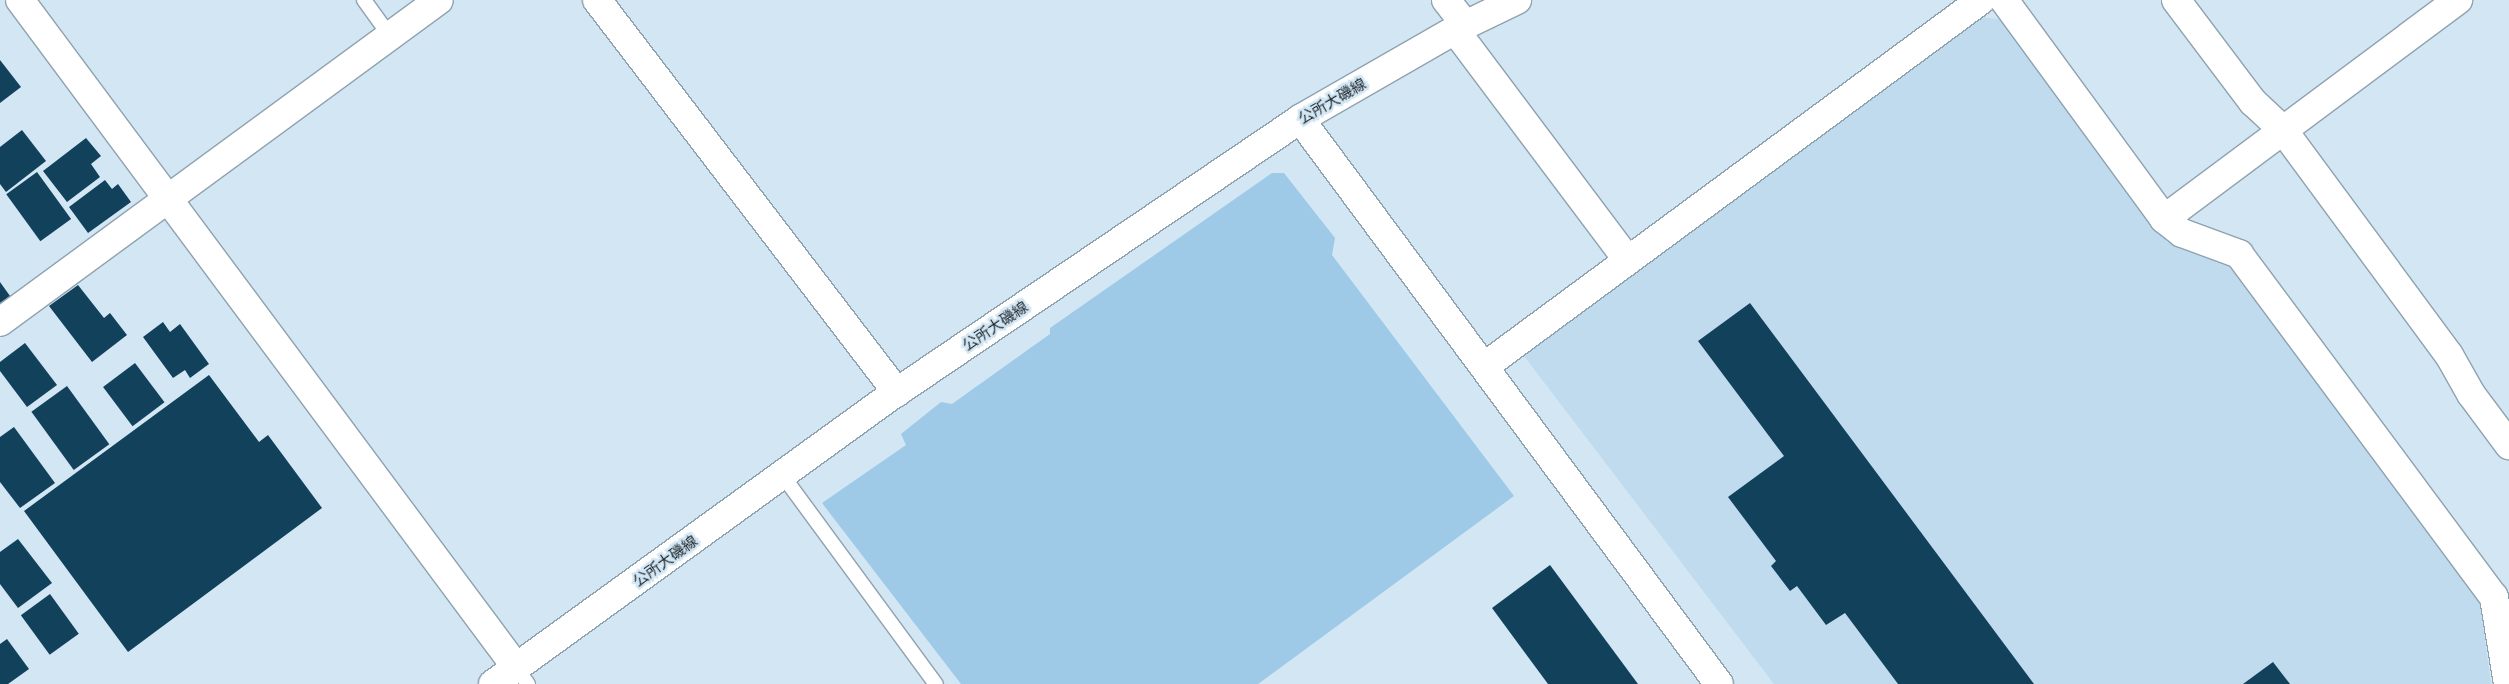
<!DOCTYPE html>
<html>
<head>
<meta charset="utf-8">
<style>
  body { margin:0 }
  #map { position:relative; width:2509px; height:684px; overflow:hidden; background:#d2e6f4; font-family:Lato,"Noto Sans JP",sans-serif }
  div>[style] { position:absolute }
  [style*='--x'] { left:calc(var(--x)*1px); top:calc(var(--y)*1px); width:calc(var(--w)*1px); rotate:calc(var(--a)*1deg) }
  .built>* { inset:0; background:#c0dbee }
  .green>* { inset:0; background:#9ecae7 }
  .building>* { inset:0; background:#12415c; transform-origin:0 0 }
  .roads { filter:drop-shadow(1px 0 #8fa2af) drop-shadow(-1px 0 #8fa2af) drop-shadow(0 1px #8fa2af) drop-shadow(0 -1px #8fa2af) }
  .service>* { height:14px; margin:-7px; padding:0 7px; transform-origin:7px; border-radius:7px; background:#fff }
  .minor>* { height:28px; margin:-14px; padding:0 14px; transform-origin:14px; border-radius:14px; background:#fff }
  .tertiary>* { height:28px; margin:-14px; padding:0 14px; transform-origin:14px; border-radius:14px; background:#fff }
  .secondary>* { height:28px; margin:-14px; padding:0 14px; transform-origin:14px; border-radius:14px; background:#fff }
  span { translate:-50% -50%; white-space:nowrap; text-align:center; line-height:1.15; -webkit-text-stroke:5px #d2e6f4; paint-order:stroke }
  .street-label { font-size:15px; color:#1e262b }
</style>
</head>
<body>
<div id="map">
  <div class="built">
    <i style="clip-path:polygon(1981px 17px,2004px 20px,2167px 242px,2229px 263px,2479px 595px,2491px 684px,1774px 684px,1521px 352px)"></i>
  </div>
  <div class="green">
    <i style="clip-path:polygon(1272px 173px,1284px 173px,1335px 238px,1332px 255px,1514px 496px,1258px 684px,961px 684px,822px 503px,906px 445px,901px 434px,941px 402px,952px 404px,1050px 334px,1050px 328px)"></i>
  </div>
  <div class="building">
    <i style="clip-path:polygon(0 60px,21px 87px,0 103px)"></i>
    <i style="clip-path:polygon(22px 130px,46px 161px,6px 192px,0 184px,0 147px)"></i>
    <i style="clip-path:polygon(86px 138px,101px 156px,91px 164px,100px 177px,67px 202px,43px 171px)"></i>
    <i style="left:37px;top:172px;width:58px;height:38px;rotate:54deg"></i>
    <i style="clip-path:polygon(105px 180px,112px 189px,118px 184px,131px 202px,88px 233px,69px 207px)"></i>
    <i style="clip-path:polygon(0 282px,10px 296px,0 303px)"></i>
    <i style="clip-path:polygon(78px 285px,104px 318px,110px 313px,127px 335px,92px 362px,49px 306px)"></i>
    <i style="clip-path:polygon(1750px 303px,2034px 684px,1898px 684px,1845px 613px,1826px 625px,1797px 586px,1790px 591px,1771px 566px,1776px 561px,1728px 497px,1784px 456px,1698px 341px)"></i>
    <i style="clip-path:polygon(163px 322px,170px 332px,180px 324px,209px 364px,190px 378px,185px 370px,173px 378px,143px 337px)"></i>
    <i style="clip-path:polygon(25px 343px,57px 385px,27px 407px,0 371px,0 362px)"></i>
    <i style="left:135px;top:363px;width:49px;height:40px;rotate:53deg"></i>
    <i style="clip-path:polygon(209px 375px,259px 442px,268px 435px,322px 508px,128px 652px,24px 511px)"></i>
    <i style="left:67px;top:386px;width:72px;height:44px;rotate:54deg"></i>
    <i style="clip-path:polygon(14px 427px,55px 483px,20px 508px,0 482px,0 437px)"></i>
    <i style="clip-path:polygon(18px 539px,52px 583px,18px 608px,0 584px,0 552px)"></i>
    <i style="clip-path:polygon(1550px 565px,1638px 684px,1548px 684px,1492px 608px)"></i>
    <i style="left:50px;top:594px;width:49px;height:36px;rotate:54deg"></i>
    <i style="clip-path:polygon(7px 639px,29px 669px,8px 684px,0 684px,0 644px)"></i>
    <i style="clip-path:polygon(2273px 662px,2290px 684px,2243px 684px)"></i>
  </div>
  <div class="roads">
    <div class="service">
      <i style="--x:364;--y:0;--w:44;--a:54.2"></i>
      <i style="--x:783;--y:476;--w:258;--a:53.7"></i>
      <i style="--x:516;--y:667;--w:21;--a:55"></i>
    </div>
    <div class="minor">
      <i style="--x:20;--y:0;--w:831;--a:53.36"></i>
      <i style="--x:597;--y:0;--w:494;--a:52.6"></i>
      <i style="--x:1446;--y:0;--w:31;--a:52"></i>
      <i style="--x:2004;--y:0;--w:271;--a:53.8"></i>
      <i style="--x:2164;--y:219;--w:23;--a:38"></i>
      <i style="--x:2182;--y:233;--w:61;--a:20.2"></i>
      <i style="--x:2239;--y:254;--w:427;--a:53.4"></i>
      <i style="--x:2494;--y:597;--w:88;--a:80.9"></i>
      <i style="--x:2176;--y:0;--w:128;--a:53"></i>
      <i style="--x:2253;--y:102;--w:41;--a:43"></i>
      <i style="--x:2283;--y:130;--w:280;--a:53.6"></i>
      <i style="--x:2449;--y:355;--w:45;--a:60.6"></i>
      <i style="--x:2471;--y:394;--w:64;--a:53.3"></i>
      <i style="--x:1455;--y:30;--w:288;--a:53.1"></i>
      <i style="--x:2164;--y:219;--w:367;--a:-36.7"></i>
      <i style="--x:0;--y:322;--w:544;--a:-36.26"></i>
      <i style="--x:1485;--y:366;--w:616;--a:-36.42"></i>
    </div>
    <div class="tertiary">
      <i style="--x:1300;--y:119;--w:703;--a:53.44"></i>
    </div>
    <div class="secondary">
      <i style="--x:493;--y:684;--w:498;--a:-35.9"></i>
      <i style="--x:897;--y:392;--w:487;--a:-34.1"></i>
      <i style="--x:1300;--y:119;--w:179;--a:-29.9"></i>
      <i style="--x:1455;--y:30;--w:69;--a:-25.8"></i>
    </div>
  </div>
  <div class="street-label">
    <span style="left:1332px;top:101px;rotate:-30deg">公所大磯線</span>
    <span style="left:995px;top:326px;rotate:-34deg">公所大磯線</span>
    <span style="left:665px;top:561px;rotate:-36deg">公所大磯線</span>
  </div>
</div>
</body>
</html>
